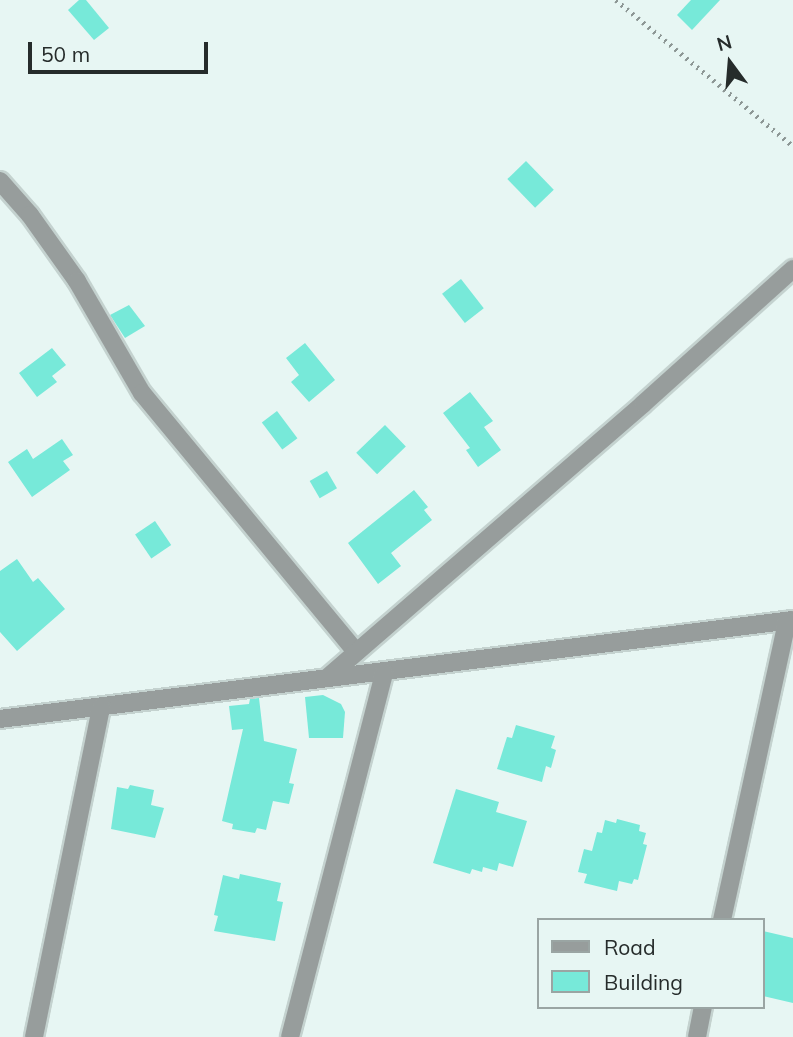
<!DOCTYPE html>
<html>
<head>
<meta charset="utf-8">
<style>
  body { margin:0 }
  #map { position:relative; width:793px; height:1037px; overflow:hidden; background:#e7f6f3; font-family:Mulish,sans-serif }
  div>[style] { position:absolute }
  [style*='--x'] { left:calc(var(--x)*1px); top:calc(var(--y)*1px); width:calc(var(--w)*1px); rotate:calc(var(--a)*1deg) }
  .building>* { inset:0; background:#77e9d9; transform-origin:0 0 }
  .path>* { height:4.5px; margin-top:-2.25px; transform-origin:0; background:repeating-linear-gradient(90deg,#8d9795 0 2px,transparent 0 7px) }
  .roads { filter:drop-shadow(2px 0 #c4d2cf) drop-shadow(-2px 0 #c4d2cf) drop-shadow(0 2px #c4d2cf) drop-shadow(0 -2px #c4d2cf) }
  .street>* { height:18px; margin:-9px; padding:0 9px; transform-origin:9px; border-radius:9px; background:#979d9c }
  span { translate:-50% -50%; white-space:nowrap; text-align:center; line-height:1.15; -webkit-text-stroke:5px #e7f6f3; paint-order:stroke }
  .legend { position:absolute; left:537px; top:918px; width:228px; height:91px; box-sizing:border-box; background:#e7f6f3; border:2px solid #9aa5a3; margin:0; padding:9px 12px; list-style:none; font-size:21px; color:#262c2b }
  .legend li { display:flex; align-items:center; gap:14px; height:35px }
  .legend b { width:35px; border:2px solid #9aa5a3 }
  .north { position:absolute; left:695px; top:28px; width:70px; height:70px; -webkit-text-stroke:5px #e7f6f3; paint-order:stroke; rotate:344deg; font-size:19px; font-weight:700; line-height:28px; text-align:center; color:#262c2b }
  .north::after { content:''; display:block; margin:auto; width:24px; height:32px; background:#262c2b; clip-path:polygon(50% 0,100% 100%,50% 72%,0 100%) }
  .scale { position:absolute; left:28px; top:42px; width:180px; height:32px; box-sizing:border-box; border:4px solid #262c2b; border-top:0; padding-left:9px; font-size:21px; line-height:24px; white-space:nowrap; color:#262c2b; -webkit-text-stroke:5px #e7f6f3; paint-order:stroke }
</style>
</head>
<body>
<div id="map">
  <div class="building">
    <i style="clip-path:polygon(79px 0,86px 0,109px 28px,94px 40px,68px 10px)"></i>
    <i style="clip-path:polygon(691px 0,720px 0,692px 30px,677px 15px)"></i>
    <i style="left:526px;top:161px;width:40px;height:26px;rotate:46deg"></i>
    <i style="left:461px;top:279px;width:37px;height:24px;rotate:52deg"></i>
    <i style="clip-path:polygon(129px 305px,145px 326px,125px 338px,110px 315px)"></i>
    <i style="clip-path:polygon(305px 343px,335px 380px,309px 402px,291px 382px,299px 375px,286px 358px)"></i>
    <i style="clip-path:polygon(52px 348px,66px 365px,52px 376px,57px 382px,37px 397px,19px 373px)"></i>
    <i style="clip-path:polygon(470px 392px,493px 421px,484px 427px,501px 450px,478px 467px,466px 450px,470px 448px,443px 413px)"></i>
    <i style="left:277px;top:411px;width:34px;height:19px;rotate:53deg"></i>
    <i style="left:385px;top:425px;width:30px;height:40px;rotate:46deg"></i>
    <i style="clip-path:polygon(62px 439px,73px 455px,63px 461px,70px 470px,32px 497px,8px 462px,27px 449px,33px 459px)"></i>
    <i style="left:327px;top:471px;width:20px;height:20px;rotate:60deg"></i>
    <i style="clip-path:polygon(414px 490px,428px 507px,424px 510px,432px 520px,391px 553px,401px 566px,378px 584px,348px 543px)"></i>
    <i style="left:155px;top:521px;width:29px;height:24px;rotate:56deg"></i>
    <i style="clip-path:polygon(17px 559px,33px 582px,38px 578px,65px 609px,17px 651px,0 632px,0 571px)"></i>
    <i style="clip-path:polygon(323px 695px,341px 704px,345px 712px,343px 738px,309px 738px,305px 697px)"></i>
    <i style="clip-path:polygon(259px 698px,264px 741px,297px 749px,289px 783px,294px 784px,289px 804px,273px 801px,266px 830px,257px 828px,255px 833px,232px 829px,233px 824px,222px 821px,243px 729px,232px 730px,229px 706px,249px 704px,250px 699px)"></i>
    <i style="clip-path:polygon(516px 725px,555px 736px,551px 748px,556px 750px,551px 768px,546px 766px,542px 782px,497px 769px,507px 737px,512px 738px)"></i>
    <i style="clip-path:polygon(130px 785px,154px 790px,151px 805px,164px 808px,155px 838px,111px 829px,117px 787px,128px 789px)"></i>
    <i style="clip-path:polygon(456px 789px,499px 802px,496px 812px,527px 821px,513px 867px,499px 863px,497px 871px,483px 867px,482px 872px,472px 869px,470px 874px,433px 863px)"></i>
    <i style="clip-path:polygon(617px 819px,640px 825px,639px 831px,646px 833px,643px 844px,647px 845px,638px 880px,634px 879px,632px 884px,619px 881px,617px 891px,584px 883px,587px 874px,578px 872px,584px 849px,592px 851px,597px 832px,602px 833px,605px 820px,616px 823px)"></i>
    <i style="clip-path:polygon(240px 874px,281px 883px,277px 901px,283px 902px,275px 941px,214px 931px,218px 916px,214px 915px,223px 875px,239px 879px)"></i>
    <i style="clip-path:polygon(763px 931px,793px 938px,793px 1003px,763px 996px)"></i>
  </div>
  <div class="path">
    <i style="--x:616;--y:0;--w:229;--a:39.5"></i>
  </div>
  <div class="roads">
    <div class="street">
      <i style="--x:0;--y:181;--w:45;--a:48.6"></i>
      <i style="--x:30;--y:215;--w:81;--a:54.5"></i>
      <i style="--x:77;--y:281;--w:129;--a:59.9"></i>
      <i style="--x:142;--y:393;--w:336;--a:50.4"></i>
      <i style="--x:328;--y:677;--w:417;--a:-40.9"></i>
      <i style="--x:643;--y:404;--w:202;--a:-42"></i>
      <i style="--x:0;--y:719;--w:799;--a:-7.12"></i>
      <i style="--x:722;--y:920;--w:306;--a:-77.7"></i>
      <i style="--x:34;--y:1037;--w:337;--a:-78.5"></i>
      <i style="--x:290;--y:1037;--w:376;--a:-75.5"></i>
      <i style="--x:697;--y:1037;--w:31;--a:-79"></i>
    </div>
  </div>
  <ul class="legend">
  <li><b style="height:9px;background:#979d9c"></b>Road</li>
  <li><b style="height:19px;background:#77e9d9"></b>Building</li>
  </ul>
  <div class="north">N</div>
  <div class="scale">50 m</div>
</div>
</body>
</html>
